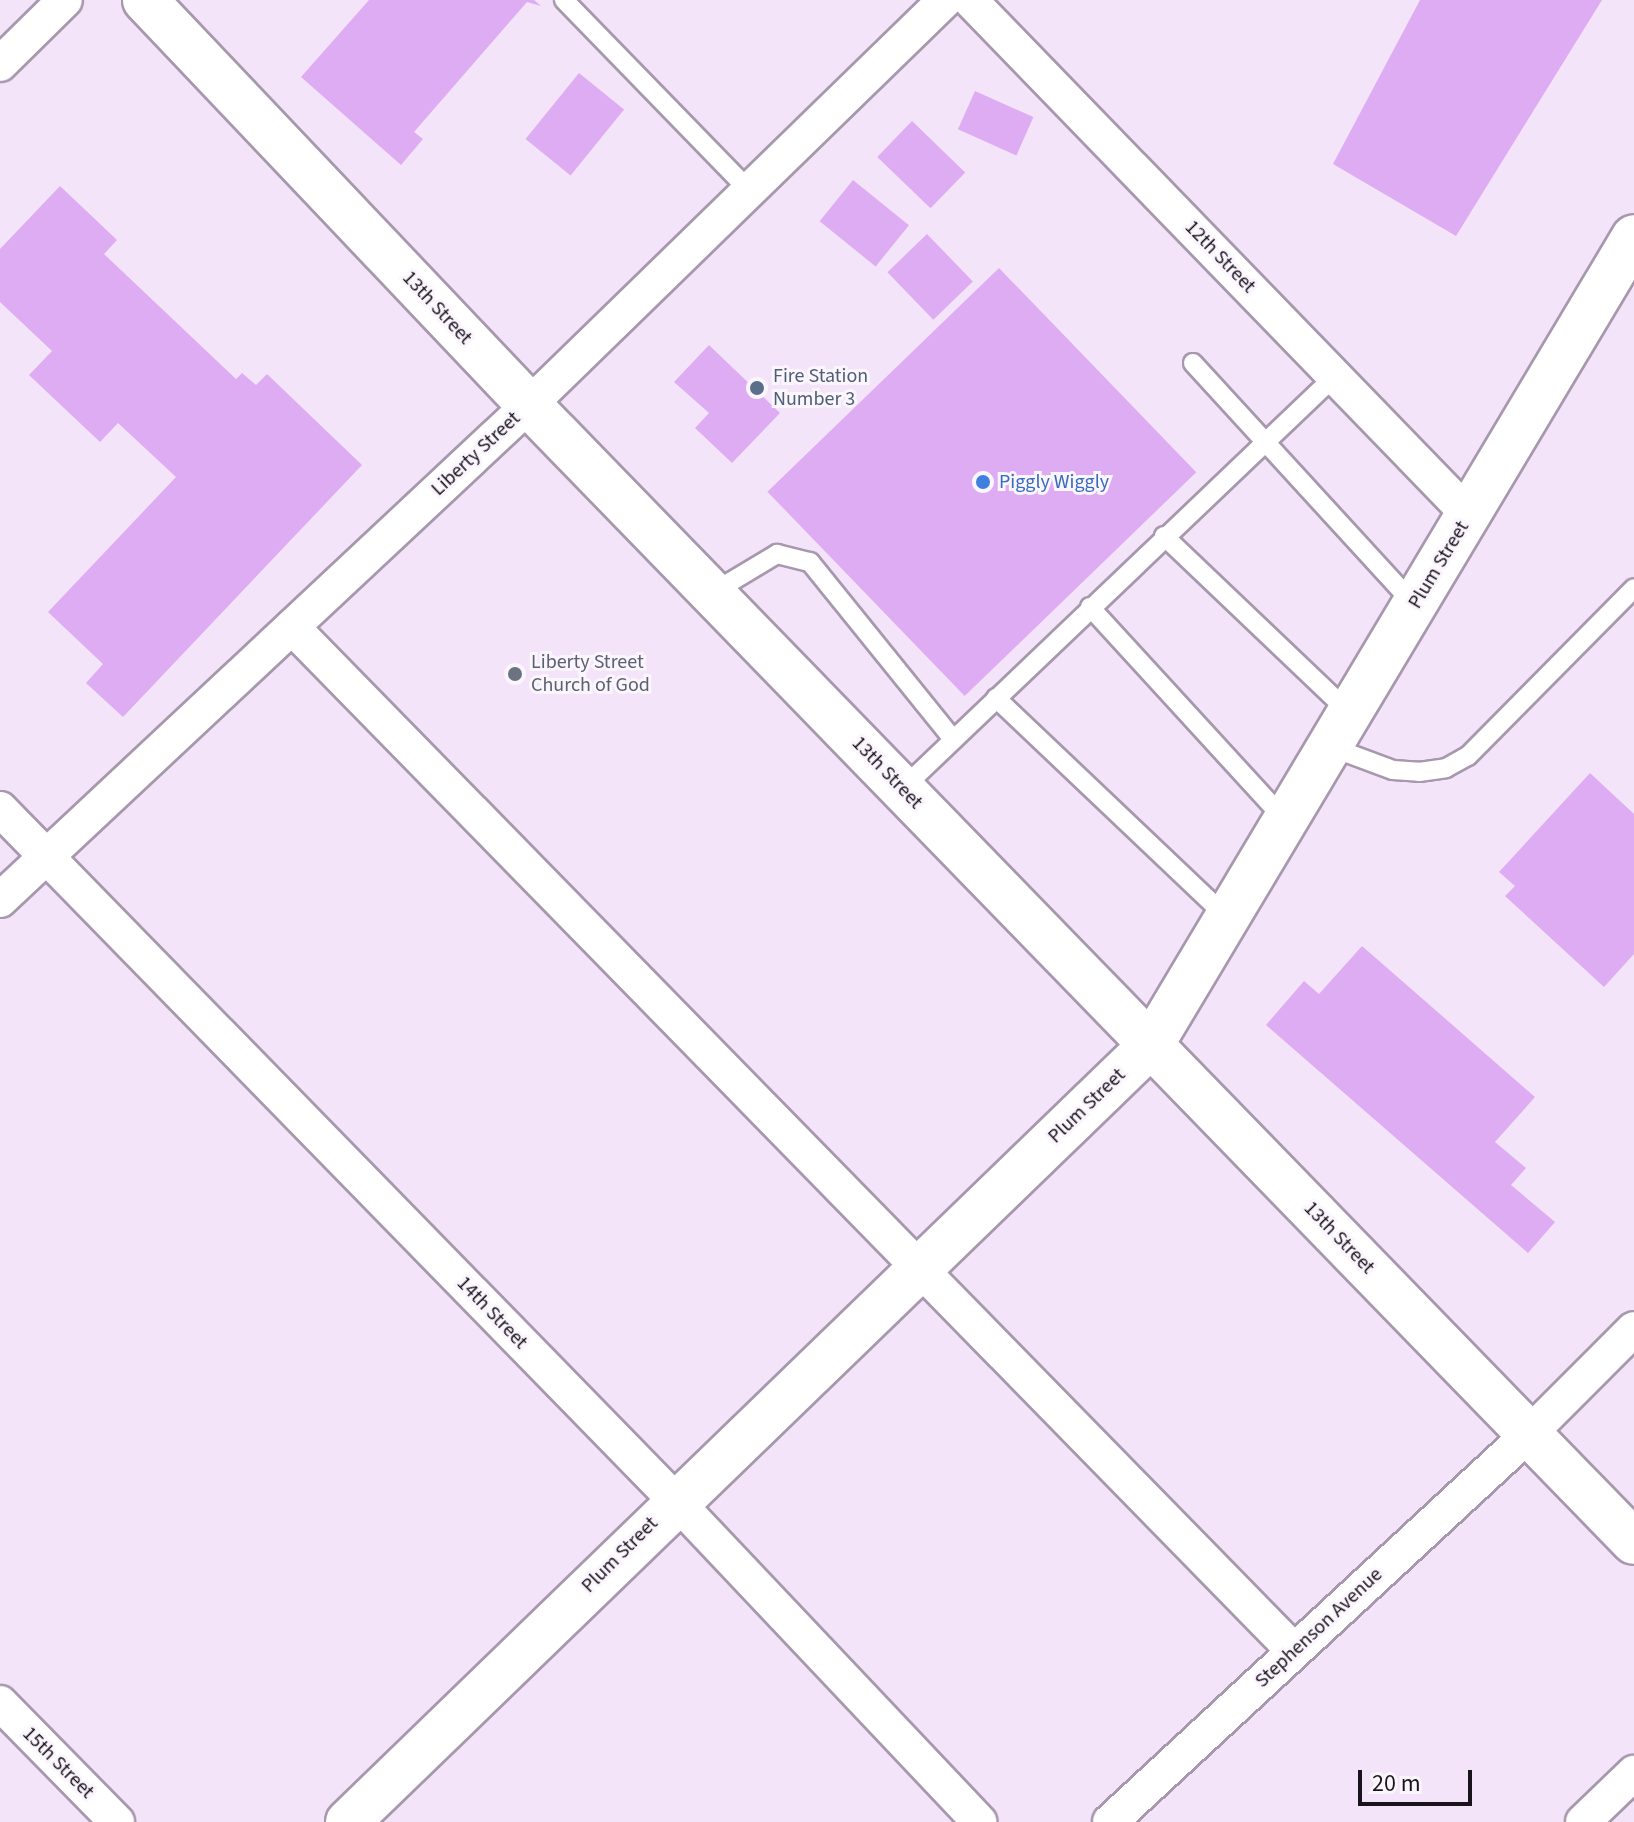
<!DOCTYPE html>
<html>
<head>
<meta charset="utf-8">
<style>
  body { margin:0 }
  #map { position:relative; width:1634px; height:1822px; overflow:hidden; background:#f4e4fa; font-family:"Source Sans 3",sans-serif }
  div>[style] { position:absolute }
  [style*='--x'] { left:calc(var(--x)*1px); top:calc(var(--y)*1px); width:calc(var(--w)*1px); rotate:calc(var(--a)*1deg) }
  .building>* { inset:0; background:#deacf2; transform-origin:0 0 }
  .roads { filter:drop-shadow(2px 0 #a798ad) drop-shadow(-2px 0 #a798ad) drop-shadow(0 2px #a798ad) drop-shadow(0 -2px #a798ad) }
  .service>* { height:18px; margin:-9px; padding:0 9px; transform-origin:9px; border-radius:9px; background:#fff }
  .minor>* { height:34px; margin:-17px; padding:0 17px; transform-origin:17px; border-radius:17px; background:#fff }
  .tertiary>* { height:44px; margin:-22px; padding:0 22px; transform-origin:22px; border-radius:22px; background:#fff }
  .dots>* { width:22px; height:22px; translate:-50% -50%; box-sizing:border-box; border:4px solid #fbf5fe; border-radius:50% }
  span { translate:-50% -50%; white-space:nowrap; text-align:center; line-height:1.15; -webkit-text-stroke:6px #fbf5fe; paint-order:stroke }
  .street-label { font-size:20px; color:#19141c }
  .service-label { font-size:20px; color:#4e5e75 }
  .left { translate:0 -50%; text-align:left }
  .shop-label { font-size:20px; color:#366cbe }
  .worship-label { font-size:20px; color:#5b616d }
  .scale { position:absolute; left:1358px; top:1770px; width:114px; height:36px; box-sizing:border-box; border:4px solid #19141c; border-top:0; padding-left:10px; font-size:24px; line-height:28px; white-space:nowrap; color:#19141c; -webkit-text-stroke:6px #fbf5fe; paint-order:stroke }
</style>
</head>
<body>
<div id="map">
  <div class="building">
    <i style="clip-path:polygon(369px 0,534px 0,541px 6px,527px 2px,414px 132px,423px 139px,401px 165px,301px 77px)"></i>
    <i style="clip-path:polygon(1420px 0,1602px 0,1456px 236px,1333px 164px)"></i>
    <i style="left:579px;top:73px;width:58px;height:85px;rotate:39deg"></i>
    <i style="left:975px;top:91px;width:64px;height:42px;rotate:24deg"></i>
    <i style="left:912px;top:121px;width:74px;height:50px;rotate:44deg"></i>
    <i style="left:853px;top:180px;width:72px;height:53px;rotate:39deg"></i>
    <i style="clip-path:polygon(60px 186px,117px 240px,104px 254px,236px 379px,242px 373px,256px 385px,267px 374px,362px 465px,123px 717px,86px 683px,103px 664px,48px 612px,176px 477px,118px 423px,100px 442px,29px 375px,52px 351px,0 302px,0 249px)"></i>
    <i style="left:927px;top:234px;width:66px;height:55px;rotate:46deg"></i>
    <i style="left:999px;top:268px;width:284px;height:322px;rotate:46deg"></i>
    <i style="clip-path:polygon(709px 345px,780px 413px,732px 463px,695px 428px,709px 413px,674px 382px)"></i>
    <i style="clip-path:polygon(1590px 773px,1634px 814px,1634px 954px,1604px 987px,1505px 896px,1515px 886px,1499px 872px)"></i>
    <i style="clip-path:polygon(1362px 946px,1535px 1097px,1495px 1142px,1526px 1168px,1511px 1185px,1555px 1222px,1528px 1253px,1266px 1025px,1304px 981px,1319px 994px)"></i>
  </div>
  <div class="roads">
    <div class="service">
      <i style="--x:564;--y:0;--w:267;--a:45.8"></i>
      <i style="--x:1193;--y:363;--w:328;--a:47.5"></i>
      <i style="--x:1164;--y:536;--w:257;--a:43.6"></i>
      <i style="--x:712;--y:593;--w:76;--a:-31"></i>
      <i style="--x:777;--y:554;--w:34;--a:14"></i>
      <i style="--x:810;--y:562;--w:228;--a:51.1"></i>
      <i style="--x:1090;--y:607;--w:289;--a:47.5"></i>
      <i style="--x:996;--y:698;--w:321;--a:43.5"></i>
      <i style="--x:1331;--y:747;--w:66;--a:20.4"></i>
      <i style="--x:1393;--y:770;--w:26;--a:4"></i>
      <i style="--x:1419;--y:772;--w:27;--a:-8"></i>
      <i style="--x:1446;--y:768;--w:25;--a:-29"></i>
      <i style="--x:1468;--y:756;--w:236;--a:-45.3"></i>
      <i style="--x:902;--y:789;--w:598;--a:-43.65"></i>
    </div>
    <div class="minor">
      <i style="--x:970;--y:0;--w:717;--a:45.9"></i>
      <i style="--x:0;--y:64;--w:91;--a:-44.6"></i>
      <i style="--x:292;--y:627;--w:1433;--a:45.62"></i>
      <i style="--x:0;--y:809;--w:966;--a:45.67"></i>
      <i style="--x:675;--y:1500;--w:443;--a:46.6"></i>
      <i style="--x:0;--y:900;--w:724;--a:-43.1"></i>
      <i style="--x:529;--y:405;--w:581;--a:-44.23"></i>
      <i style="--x:0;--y:1703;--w:167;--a:45.5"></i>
      <i style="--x:1110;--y:1822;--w:571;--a:-42.8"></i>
      <i style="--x:1529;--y:1434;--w:148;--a:-45"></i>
      <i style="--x:1583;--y:1822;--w:71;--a:-43.9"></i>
    </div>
    <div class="tertiary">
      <i style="--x:145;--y:0;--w:558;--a:46.52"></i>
      <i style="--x:529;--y:405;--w:1585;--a:45.82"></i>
      <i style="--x:348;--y:1822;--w:1117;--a:-44.06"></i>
      <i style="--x:1151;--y:1045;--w:941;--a:-59.13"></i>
    </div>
  </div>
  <div class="dots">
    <i style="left:757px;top:388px;background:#5c6f8a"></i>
    <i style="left:983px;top:482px;background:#3f7fe0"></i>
    <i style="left:515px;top:674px;background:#6b7280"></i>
  </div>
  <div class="street-label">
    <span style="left:1220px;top:257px;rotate:46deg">12th Street</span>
    <span style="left:437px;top:308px;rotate:47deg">13th Street</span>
    <span style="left:476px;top:454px;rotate:-43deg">Liberty Street</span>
    <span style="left:1439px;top:565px;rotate:-59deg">Plum Street</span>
    <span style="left:887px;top:773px;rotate:46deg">13th Street</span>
    <span style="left:1087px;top:1106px;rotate:-44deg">Plum Street</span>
    <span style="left:1339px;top:1238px;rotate:46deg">13th Street</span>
    <span style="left:492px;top:1313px;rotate:46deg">14th Street</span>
    <span style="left:620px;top:1555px;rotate:-45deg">Plum Street</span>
    <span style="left:1319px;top:1628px;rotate:-43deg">Stephenson Avenue</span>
    <span style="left:58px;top:1763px;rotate:45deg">15th Street</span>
  </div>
  <div class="service-label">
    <span class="left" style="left:773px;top:388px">Fire Station<br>Number 3</span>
  </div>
  <div class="shop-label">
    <span class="left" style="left:999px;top:482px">Piggly Wiggly</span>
  </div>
  <div class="worship-label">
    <span class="left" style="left:531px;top:674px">Liberty Street<br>Church of God</span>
  </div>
  <div class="scale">20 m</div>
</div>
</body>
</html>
